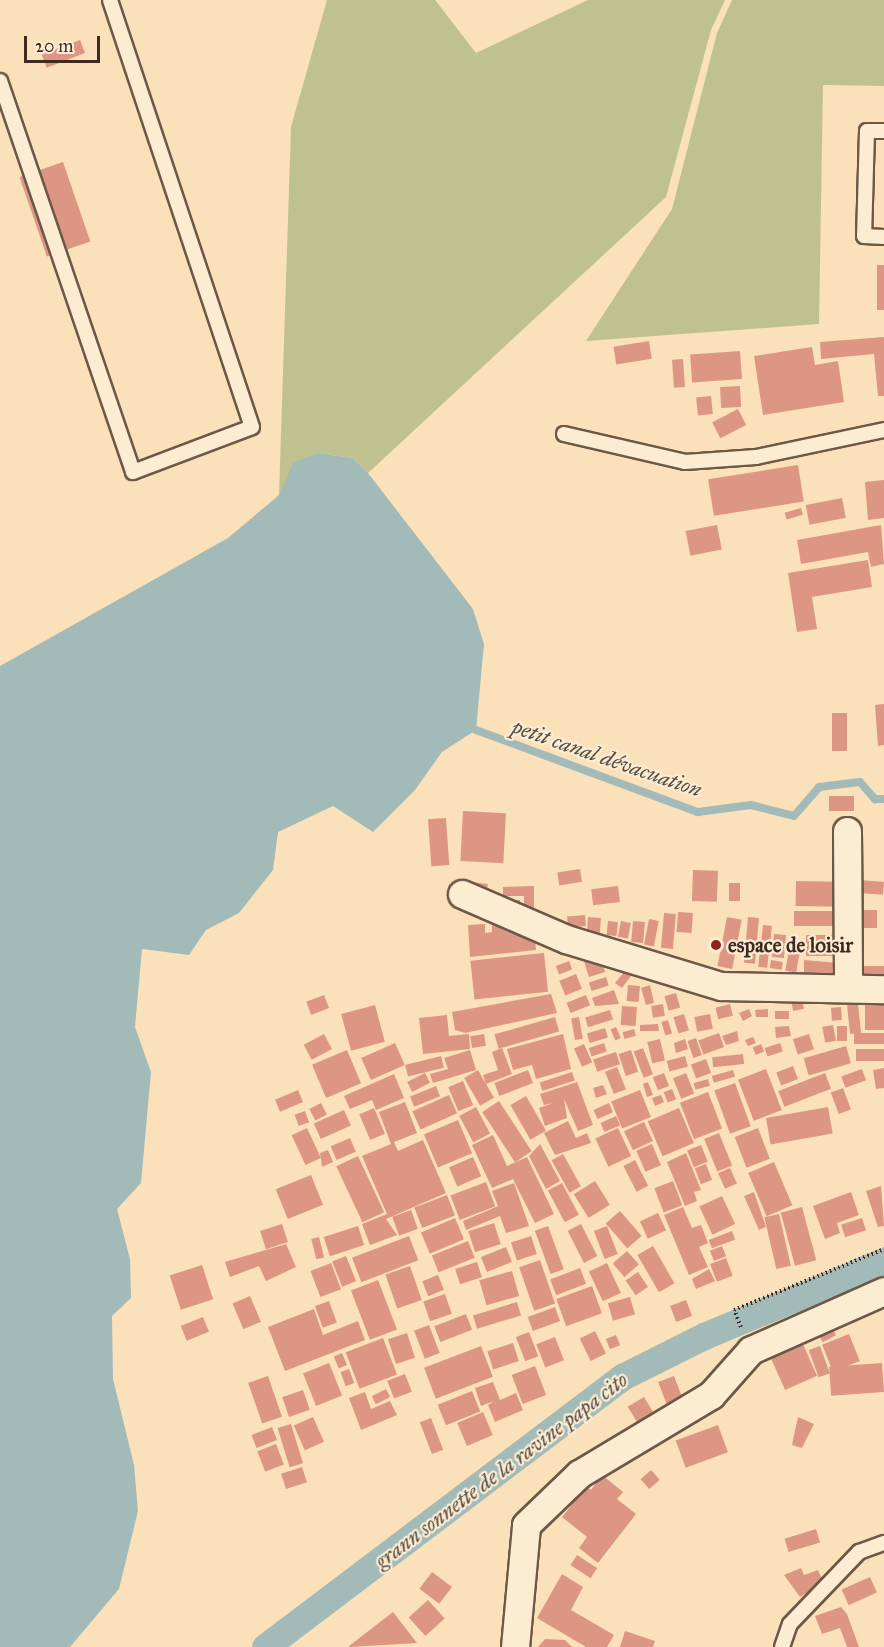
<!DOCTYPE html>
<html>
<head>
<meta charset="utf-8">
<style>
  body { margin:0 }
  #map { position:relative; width:884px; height:1647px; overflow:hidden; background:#fae1b9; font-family:"IM FELL Great Primer",serif }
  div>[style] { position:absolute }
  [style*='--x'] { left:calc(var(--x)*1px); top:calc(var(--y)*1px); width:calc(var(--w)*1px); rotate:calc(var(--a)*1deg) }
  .green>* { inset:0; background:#bfc28e }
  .water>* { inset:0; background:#a2bbb9 }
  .stream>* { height:8px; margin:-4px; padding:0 4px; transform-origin:4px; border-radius:4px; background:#a2bbb9 }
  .canal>* { height:27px; margin:-13.5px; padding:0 13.5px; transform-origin:13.5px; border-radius:13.5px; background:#a2bbb9 }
  .building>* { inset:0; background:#de9684; transform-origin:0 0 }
  .path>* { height:4px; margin-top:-2px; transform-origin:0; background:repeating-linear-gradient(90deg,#3e2a21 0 1.5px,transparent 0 4.5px) }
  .roads { filter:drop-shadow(2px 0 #6d5847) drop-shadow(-2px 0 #6d5847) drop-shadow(0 2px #6d5847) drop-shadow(0 -2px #6d5847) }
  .service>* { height:14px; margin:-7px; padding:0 7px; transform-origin:7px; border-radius:7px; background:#fcecd2 }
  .minor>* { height:27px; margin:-13.5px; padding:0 13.5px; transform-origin:13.5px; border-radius:13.5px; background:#fcecd2 }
  .dots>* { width:16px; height:16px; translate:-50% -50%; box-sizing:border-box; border:3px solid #fcecd2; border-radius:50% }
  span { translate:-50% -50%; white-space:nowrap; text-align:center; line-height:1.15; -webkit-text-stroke:4.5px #fcecd2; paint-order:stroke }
  .poi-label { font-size:21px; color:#3e2a21; font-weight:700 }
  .left { translate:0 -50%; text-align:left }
  .water-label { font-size:22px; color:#574e47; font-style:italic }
  .scale { position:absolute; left:24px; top:36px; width:76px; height:27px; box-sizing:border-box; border:3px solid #3e2a21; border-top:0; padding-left:8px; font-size:18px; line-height:21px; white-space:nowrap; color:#3e2a21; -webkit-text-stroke:4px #fcecd2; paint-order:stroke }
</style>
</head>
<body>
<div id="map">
  <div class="green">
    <i style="clip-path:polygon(327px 0,435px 0,476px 53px,588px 0,725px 0,711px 30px,666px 197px,368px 473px,353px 458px,318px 453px,279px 495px,291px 127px)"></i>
    <i style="clip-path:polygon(732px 0,884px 0,884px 86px,823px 85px,819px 324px,586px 341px,672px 209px,717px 33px)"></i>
  </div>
  <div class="water">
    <i style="clip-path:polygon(318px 453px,353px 458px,368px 473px,473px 609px,484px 644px,476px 730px,442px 752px,415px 790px,373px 832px,333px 806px,278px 832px,273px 870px,239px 913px,206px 930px,189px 955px,142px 949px,135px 1027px,151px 1072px,141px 1183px,117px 1209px,130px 1259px,131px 1298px,112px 1316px,113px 1379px,134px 1465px,138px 1511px,119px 1589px,70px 1647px,0 1647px,0 666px,228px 538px,279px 495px,293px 463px)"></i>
  </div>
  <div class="stream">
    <i style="--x:476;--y:730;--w:237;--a:20.3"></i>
    <i style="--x:698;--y:812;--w:53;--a:-7.5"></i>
    <i style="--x:751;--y:805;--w:44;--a:14.3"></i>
    <i style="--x:794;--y:816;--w:38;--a:-49"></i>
    <i style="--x:819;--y:787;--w:41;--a:-7"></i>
    <i style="--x:860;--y:782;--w:23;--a:49"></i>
    <i style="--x:875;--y:799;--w:9;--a:0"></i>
  </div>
  <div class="canal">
    <i style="--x:265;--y:1647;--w:448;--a:-37.1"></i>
    <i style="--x:622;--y:1377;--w:92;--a:-26.6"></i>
    <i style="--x:704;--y:1336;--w:195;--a:-22.6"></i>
  </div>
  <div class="building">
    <i style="left:80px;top:40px;width:14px;height:41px;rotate:69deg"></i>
    <i style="left:63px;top:162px;width:84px;height:46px;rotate:71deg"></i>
    <i style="left:877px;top:265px;width:7px;height:45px"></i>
    <i style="clip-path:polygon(884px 337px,884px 396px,878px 396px,874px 354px,821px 359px,820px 342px)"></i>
    <i style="left:649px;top:341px;width:18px;height:36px;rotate:81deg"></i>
    <i style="clip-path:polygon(812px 347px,815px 365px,838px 361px,844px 402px,763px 415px,754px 356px)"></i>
    <i style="left:740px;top:351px;width:28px;height:50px;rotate:86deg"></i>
    <i style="left:683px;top:359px;width:28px;height:11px;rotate:86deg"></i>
    <i style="left:740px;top:386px;width:21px;height:20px;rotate:87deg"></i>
    <i style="left:711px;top:396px;width:18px;height:15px;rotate:84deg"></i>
    <i style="left:738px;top:409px;width:18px;height:29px;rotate:63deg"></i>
    <i style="left:798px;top:465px;width:37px;height:91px;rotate:81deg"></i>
    <i style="clip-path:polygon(884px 480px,884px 518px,868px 520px,865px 482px)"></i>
    <i style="left:842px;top:498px;width:20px;height:37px;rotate:79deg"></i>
    <i style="left:801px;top:508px;width:7px;height:17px;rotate:74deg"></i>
    <i style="left:717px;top:525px;width:25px;height:32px;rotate:79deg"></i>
    <i style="clip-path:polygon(881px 525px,884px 564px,871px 567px,868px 552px,801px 564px,797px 540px)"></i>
    <i style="clip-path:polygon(868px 560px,872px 587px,812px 597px,817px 629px,797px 632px,788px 573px)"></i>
    <i style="clip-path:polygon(884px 704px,884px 745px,878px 746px,875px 705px)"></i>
    <i style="left:832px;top:713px;width:15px;height:38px"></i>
    <i style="left:829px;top:796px;width:25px;height:15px"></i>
    <i style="left:463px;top:811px;width:43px;height:50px;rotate:3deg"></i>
    <i style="left:446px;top:818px;width:47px;height:18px;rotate:86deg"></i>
    <i style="left:580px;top:869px;width:13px;height:23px;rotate:81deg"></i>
    <i style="left:693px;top:870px;width:25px;height:31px;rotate:2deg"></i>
    <i style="left:858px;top:880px;width:26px;height:13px;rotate:4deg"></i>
    <i style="left:796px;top:881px;width:43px;height:25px;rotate:1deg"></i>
    <i style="left:472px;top:882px;width:16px;height:32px;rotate:7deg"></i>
    <i style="left:729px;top:883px;width:11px;height:18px"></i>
    <i style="clip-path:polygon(534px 886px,534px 909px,524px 909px,524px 896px,503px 896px,503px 887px)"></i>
    <i style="left:618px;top:886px;width:16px;height:27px;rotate:83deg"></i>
    <i style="clip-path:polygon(520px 900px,520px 929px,534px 928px,536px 950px,470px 957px,468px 925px,485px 924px,485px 933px,492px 932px,491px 901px)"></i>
    <i style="left:851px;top:910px;width:26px;height:18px"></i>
    <i style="left:794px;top:911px;width:49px;height:15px"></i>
    <i style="left:678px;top:912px;width:15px;height:20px;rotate:4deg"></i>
    <i style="left:664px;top:913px;width:12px;height:35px;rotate:5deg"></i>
    <i style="left:585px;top:915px;width:11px;height:18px;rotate:85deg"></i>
    <i style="left:588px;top:917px;width:13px;height:20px;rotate:4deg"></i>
    <i style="left:727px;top:917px;width:15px;height:50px;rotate:11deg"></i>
    <i style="left:748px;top:917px;width:11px;height:46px;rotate:5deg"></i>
    <i style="left:649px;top:919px;width:10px;height:26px;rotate:11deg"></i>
    <i style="left:608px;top:921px;width:10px;height:14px;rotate:6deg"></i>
    <i style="left:621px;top:921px;width:10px;height:16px;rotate:11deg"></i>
    <i style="left:633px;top:921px;width:12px;height:21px;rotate:5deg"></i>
    <i style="left:763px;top:925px;width:9px;height:22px;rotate:6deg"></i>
    <i style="left:774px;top:934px;width:12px;height:23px;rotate:5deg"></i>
    <i style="left:806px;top:935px;width:36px;height:21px"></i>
    <i style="left:760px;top:950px;width:9px;height:17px;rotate:6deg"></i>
    <i style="left:789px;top:950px;width:11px;height:21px;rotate:10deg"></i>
    <i style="left:599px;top:952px;width:21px;height:17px;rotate:73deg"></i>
    <i style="left:544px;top:953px;width:39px;height:74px;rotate:84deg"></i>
    <i style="left:771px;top:960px;width:12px;height:8px;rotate:9deg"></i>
    <i style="clip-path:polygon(804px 960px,838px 963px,837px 977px,804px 976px)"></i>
    <i style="left:569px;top:961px;width:9px;height:14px;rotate:69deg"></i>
    <i style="left:861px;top:966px;width:23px;height:14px"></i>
    <i style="clip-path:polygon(624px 972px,631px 976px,622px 988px,615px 983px)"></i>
    <i style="left:576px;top:974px;width:16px;height:18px;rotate:68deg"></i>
    <i style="left:606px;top:977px;width:9px;height:18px;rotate:72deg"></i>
    <i style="left:628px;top:985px;width:12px;height:16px;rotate:5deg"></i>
    <i style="clip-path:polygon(650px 985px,654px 1003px,646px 1005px,641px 988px)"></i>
    <i style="clip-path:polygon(614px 990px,619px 1004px,595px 1006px,592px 998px)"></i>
    <i style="left:676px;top:993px;width:15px;height:12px;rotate:74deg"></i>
    <i style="clip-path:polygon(551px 994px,557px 1013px,465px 1033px,455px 1030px,452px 1012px)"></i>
    <i style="left:324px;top:995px;width:14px;height:19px;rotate:69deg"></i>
    <i style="left:586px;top:995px;width:11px;height:21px;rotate:68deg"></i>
    <i style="left:802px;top:999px;width:10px;height:11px;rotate:79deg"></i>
    <i style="left:884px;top:1002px;width:28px;height:19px;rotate:90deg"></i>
    <i style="left:663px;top:1004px;width:12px;height:12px;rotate:81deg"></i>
    <i style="left:730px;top:1004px;width:12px;height:15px;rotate:76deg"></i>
    <i style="left:858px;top:1004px;width:29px;height:11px;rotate:84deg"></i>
    <i style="left:375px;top:1005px;width:38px;height:35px;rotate:75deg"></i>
    <i style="left:622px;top:1006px;width:15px;height:19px;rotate:4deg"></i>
    <i style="left:841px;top:1007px;width:13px;height:10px;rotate:86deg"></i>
    <i style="clip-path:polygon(749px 1009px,752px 1016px,743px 1021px,739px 1013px)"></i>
    <i style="clip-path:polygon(768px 1009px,768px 1017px,756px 1017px,755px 1010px)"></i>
    <i style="left:610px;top:1010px;width:10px;height:26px;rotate:73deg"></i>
    <i style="left:775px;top:1011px;width:14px;height:8px"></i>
    <i style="left:684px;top:1014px;width:17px;height:11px;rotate:73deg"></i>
    <i style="left:710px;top:1014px;width:15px;height:16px;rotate:79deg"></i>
    <i style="clip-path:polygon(447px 1015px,449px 1036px,469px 1034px,470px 1049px,423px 1054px,419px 1018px)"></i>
    <i style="left:555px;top:1017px;width:15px;height:63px;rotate:74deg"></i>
    <i style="left:579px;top:1017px;width:22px;height:8px;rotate:80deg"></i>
    <i style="left:668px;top:1020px;width:14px;height:7px;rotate:73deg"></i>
    <i style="clip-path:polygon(658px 1024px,659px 1031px,640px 1031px,640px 1025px)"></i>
    <i style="left:833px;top:1025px;width:16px;height:11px;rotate:79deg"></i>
    <i style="clip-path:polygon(789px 1026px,791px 1036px,776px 1038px,775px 1027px)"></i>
    <i style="left:837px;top:1026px;width:10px;height:15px"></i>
    <i style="left:616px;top:1027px;width:12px;height:6px;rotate:66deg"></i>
    <i style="left:605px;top:1028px;width:10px;height:19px;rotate:73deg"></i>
    <i style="left:634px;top:1029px;width:7px;height:12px;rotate:74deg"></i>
    <i style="clip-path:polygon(737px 1031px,739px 1041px,726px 1045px,722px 1036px)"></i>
    <i style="left:719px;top:1033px;width:15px;height:22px;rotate:70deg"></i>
    <i style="left:884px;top:1033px;width:11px;height:30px;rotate:90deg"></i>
    <i style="left:324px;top:1034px;width:17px;height:23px;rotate:62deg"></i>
    <i style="left:484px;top:1034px;width:12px;height:14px;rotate:81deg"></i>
    <i style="clip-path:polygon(563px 1034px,571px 1069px,536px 1079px,532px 1065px,513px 1070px,507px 1049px)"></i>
    <i style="left:809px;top:1034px;width:16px;height:17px;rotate:72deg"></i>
    <i style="clip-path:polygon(753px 1037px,756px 1043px,748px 1046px,745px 1040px)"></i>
    <i style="left:696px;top:1038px;width:18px;height:9px;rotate:71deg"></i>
    <i style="left:660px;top:1039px;width:22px;height:13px;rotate:77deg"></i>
    <i style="clip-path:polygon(685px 1039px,688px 1049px,676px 1053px,674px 1043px)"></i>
    <i style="left:395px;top:1043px;width:24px;height:37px;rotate:66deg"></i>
    <i style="left:604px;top:1043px;width:9px;height:16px;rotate:72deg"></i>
    <i style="left:780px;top:1043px;width:9px;height:16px;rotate:72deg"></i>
    <i style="left:584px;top:1044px;width:20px;height:11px;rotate:66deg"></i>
    <i style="left:761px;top:1044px;width:8px;height:9px;rotate:67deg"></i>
    <i style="left:846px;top:1046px;width:18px;height:44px;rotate:74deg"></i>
    <i style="clip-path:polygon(502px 1048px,512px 1074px,486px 1084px,483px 1075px,498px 1070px,492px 1052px)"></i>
    <i style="left:643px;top:1048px;width:28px;height:10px;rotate:69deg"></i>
    <i style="left:884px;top:1049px;width:12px;height:28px;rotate:90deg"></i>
    <i style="left:347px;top:1050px;width:36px;height:38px;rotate:67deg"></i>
    <i style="clip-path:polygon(470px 1050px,476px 1070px,433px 1083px,430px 1074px,448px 1069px,444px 1058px)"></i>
    <i style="left:631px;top:1050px;width:23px;height:13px;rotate:72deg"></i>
    <i style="left:616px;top:1052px;width:13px;height:24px;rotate:72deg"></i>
    <i style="left:743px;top:1054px;width:10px;height:31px;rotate:84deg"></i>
    <i style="left:441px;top:1056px;width:12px;height:37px;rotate:76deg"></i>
    <i style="left:685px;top:1056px;width:11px;height:19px;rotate:75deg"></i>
    <i style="left:706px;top:1059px;width:15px;height:16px;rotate:70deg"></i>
    <i style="left:793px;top:1066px;width:14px;height:18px;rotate:69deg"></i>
    <i style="left:617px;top:1067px;width:24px;height:13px;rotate:68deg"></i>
    <i style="clip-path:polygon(884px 1068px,884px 1088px,876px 1089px,873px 1070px)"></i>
    <i style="left:766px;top:1069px;width:44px;height:30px;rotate:69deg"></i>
    <i style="left:862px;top:1069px;width:12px;height:22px;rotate:70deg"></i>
    <i style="left:478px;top:1070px;width:32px;height:16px;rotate:60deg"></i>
    <i style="left:528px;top:1070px;width:14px;height:36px;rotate:69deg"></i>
    <i style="left:733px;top:1070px;width:7px;height:22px;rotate:74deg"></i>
    <i style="left:572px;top:1072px;width:9px;height:34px;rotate:72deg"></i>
    <i style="left:425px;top:1073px;width:11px;height:20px;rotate:63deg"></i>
    <i style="left:664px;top:1073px;width:14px;height:12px;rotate:69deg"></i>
    <i style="left:686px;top:1073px;width:22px;height:14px;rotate:68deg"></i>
    <i style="left:825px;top:1073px;width:17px;height:50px;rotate:69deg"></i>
    <i style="clip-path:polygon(394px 1074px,404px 1098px,376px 1110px,372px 1100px,350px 1109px,344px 1096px)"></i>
    <i style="left:708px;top:1079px;width:7px;height:15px;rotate:74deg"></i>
    <i style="left:463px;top:1081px;width:26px;height:16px;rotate:67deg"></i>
    <i style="clip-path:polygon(577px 1082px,593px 1125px,578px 1131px,564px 1099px,567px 1118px,545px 1126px,539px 1108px,553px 1103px,544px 1105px,540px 1094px)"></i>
    <i style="clip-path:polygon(648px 1082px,653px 1095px,647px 1097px,643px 1084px)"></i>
    <i style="left:735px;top:1083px;width:46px;height:22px;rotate:70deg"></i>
    <i style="clip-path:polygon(603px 1085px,607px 1094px,596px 1098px,593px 1088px)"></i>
    <i style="left:436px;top:1086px;width:11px;height:28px;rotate:68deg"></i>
    <i style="left:843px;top:1088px;width:23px;height:13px;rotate:70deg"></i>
    <i style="left:672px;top:1089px;width:11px;height:9px;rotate:68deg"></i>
    <i style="left:298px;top:1090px;width:13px;height:25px;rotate:67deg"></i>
    <i style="left:640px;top:1090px;width:29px;height:31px;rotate:68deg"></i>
    <i style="left:708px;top:1092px;width:39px;height:30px;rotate:69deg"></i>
    <i style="left:449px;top:1095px;width:20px;height:40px;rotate:66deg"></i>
    <i style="clip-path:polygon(661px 1095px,664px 1102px,655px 1106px,652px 1098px)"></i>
    <i style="left:526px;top:1096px;width:40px;height:18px;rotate:60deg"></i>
    <i style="left:499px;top:1101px;width:60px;height:20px;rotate:57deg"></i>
    <i style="clip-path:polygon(405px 1102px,417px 1133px,394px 1142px,398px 1151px,423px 1140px,446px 1193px,386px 1219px,397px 1235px,370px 1245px,362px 1224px,387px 1214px,362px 1156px,391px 1144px,379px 1112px)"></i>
    <i style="left:321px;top:1103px;width:13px;height:13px;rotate:63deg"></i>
    <i style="left:609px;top:1103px;width:10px;height:17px;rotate:66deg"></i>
    <i style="left:476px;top:1107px;width:30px;height:19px;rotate:62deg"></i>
    <i style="left:828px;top:1107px;width:27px;height:63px;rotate:80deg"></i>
    <i style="left:374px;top:1108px;width:28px;height:16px;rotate:67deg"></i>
    <i style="left:679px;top:1108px;width:38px;height:34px;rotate:67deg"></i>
    <i style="left:344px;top:1110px;width:17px;height:33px;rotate:66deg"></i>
    <i style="left:305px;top:1111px;width:12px;height:11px;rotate:70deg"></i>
    <i style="left:616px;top:1116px;width:10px;height:17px;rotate:66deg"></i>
    <i style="left:458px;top:1120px;width:36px;height:37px;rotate:67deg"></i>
    <i style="clip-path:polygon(568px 1121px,576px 1138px,587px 1133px,591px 1143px,555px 1155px,544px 1133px)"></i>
    <i style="left:644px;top:1122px;width:21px;height:22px;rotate:65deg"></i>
    <i style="left:307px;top:1128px;width:33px;height:17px;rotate:65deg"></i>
    <i style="left:618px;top:1128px;width:31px;height:25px;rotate:65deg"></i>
    <i style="left:758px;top:1128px;width:33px;height:25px;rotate:69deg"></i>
    <i style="left:719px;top:1133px;width:35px;height:16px;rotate:68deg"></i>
    <i style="clip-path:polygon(493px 1135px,507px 1166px,527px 1157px,554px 1214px,535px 1223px,513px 1179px,492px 1188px,472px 1145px)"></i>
    <i style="left:350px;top:1138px;width:15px;height:21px;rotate:67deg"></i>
    <i style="clip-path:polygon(540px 1144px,560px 1181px,546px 1189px,529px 1156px)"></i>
    <i style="left:652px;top:1144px;width:23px;height:17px;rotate:67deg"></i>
    <i style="left:701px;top:1145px;width:18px;height:15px;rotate:68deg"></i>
    <i style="clip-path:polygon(328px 1150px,333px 1162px,322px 1167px,320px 1153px)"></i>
    <i style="clip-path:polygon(686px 1153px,701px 1190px,694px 1192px,697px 1201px,685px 1206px,667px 1162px)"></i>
    <i style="left:563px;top:1154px;width:37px;height:13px;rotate:61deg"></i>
    <i style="left:358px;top:1156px;width:62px;height:24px;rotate:65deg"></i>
    <i style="left:473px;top:1157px;width:21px;height:26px;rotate:67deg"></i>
    <i style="left:635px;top:1160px;width:29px;height:13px;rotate:63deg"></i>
    <i style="left:774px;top:1162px;width:47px;height:28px;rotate:67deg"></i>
    <i style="left:706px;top:1164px;width:17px;height:12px;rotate:69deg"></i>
    <i style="left:730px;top:1168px;width:17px;height:13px;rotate:66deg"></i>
    <i style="left:311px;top:1175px;width:32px;height:38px;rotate:68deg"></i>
    <i style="left:595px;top:1181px;width:28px;height:25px;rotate:58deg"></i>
    <i style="left:673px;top:1181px;width:26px;height:20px;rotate:69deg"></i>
    <i style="left:486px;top:1182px;width:26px;height:38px;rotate:69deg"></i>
    <i style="clip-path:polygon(514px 1183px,529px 1226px,506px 1233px,500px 1216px,466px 1230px,463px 1221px,498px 1206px,492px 1191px)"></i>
    <i style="left:562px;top:1183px;width:36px;height:16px;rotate:62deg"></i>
    <i style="clip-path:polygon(881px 1186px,884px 1226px,878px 1227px,866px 1191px)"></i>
    <i style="clip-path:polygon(754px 1192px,766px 1227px,759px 1230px,744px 1196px)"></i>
    <i style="clip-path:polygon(851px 1192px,859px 1215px,837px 1223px,840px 1233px,825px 1239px,813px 1206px)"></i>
    <i style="left:447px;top:1195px;width:22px;height:35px;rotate:69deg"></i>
    <i style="left:722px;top:1196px;width:31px;height:25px;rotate:65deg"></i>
    <i style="clip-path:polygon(683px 1207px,692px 1228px,701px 1225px,708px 1243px,699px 1247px,708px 1267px,689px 1275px,664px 1215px)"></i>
    <i style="left:802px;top:1207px;width:55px;height:22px;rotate:75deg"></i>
    <i style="left:411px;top:1210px;width:20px;height:20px;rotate:70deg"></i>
    <i style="left:620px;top:1211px;width:33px;height:19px;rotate:49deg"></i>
    <i style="left:658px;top:1213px;width:19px;height:20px;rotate:65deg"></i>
    <i style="left:779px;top:1214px;width:53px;height:15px;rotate:77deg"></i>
    <i style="left:455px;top:1218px;width:23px;height:37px;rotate:67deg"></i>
    <i style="left:862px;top:1218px;width:13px;height:22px;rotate:72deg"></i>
    <i style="left:494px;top:1223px;width:22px;height:27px;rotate:72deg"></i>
    <i style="left:282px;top:1224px;width:19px;height:23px;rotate:72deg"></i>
    <i style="left:581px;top:1224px;width:36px;height:15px;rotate:63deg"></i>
    <i style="left:358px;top:1226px;width:20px;height:36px;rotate:72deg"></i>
    <i style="left:548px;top:1226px;width:46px;height:14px;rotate:70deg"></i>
    <i style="left:607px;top:1226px;width:30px;height:14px;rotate:69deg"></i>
    <i style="left:732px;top:1231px;width:9px;height:25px;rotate:69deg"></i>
    <i style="left:409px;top:1236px;width:26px;height:61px;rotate:69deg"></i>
    <i style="left:531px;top:1236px;width:19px;height:21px;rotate:72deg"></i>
    <i style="left:319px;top:1237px;width:21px;height:8px;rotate:76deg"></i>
    <i style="left:468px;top:1241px;width:18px;height:39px;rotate:68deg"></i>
    <i style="clip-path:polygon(286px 1244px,296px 1267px,266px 1281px,259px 1266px,230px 1277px,225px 1262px)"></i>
    <i style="left:653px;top:1246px;width:43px;height:18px;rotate:60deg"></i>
    <i style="left:722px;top:1246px;width:11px;height:13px;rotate:68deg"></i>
    <i style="left:506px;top:1247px;width:16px;height:27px;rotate:68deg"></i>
    <i style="left:627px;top:1251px;width:18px;height:19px;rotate:49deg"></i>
    <i style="left:346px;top:1256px;width:27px;height:15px;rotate:68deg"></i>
    <i style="left:726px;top:1258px;width:19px;height:17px;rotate:69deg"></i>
    <i style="left:540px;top:1260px;width:46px;height:22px;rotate:71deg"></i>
    <i style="left:477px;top:1262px;width:16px;height:23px;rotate:72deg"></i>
    <i style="left:331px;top:1263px;width:28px;height:22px;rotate:69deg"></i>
    <i style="left:607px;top:1263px;width:33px;height:20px;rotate:65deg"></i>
    <i style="left:202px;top:1265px;width:36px;height:34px;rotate:72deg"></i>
    <i style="left:410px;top:1266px;width:36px;height:26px;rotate:71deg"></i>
    <i style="left:580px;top:1268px;width:17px;height:32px;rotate:69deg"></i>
    <i style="clip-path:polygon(709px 1269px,715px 1281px,696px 1289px,692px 1279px)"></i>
    <i style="left:512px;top:1271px;width:26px;height:34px;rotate:74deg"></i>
    <i style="left:638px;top:1272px;width:18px;height:15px;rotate:56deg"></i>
    <i style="left:438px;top:1275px;width:16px;height:17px;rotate:68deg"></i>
    <i style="left:378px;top:1280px;width:53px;height:29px;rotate:69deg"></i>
    <i style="left:592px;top:1286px;width:29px;height:38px;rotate:70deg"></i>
    <i style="left:445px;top:1294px;width:21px;height:23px;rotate:71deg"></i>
    <i style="left:250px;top:1296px;width:28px;height:19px;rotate:67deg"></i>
    <i style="left:630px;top:1297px;width:18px;height:23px;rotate:74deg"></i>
    <i style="left:686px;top:1300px;width:17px;height:17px;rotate:69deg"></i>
    <i style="left:329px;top:1301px;width:23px;height:15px;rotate:70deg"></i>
    <i style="left:517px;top:1302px;width:14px;height:46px;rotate:73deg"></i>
    <i style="left:555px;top:1307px;width:15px;height:29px;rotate:70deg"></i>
    <i style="clip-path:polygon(314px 1309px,323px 1335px,358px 1321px,365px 1340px,285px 1371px,268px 1327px)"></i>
    <i style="left:466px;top:1314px;width:17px;height:34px;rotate:69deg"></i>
    <i style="left:203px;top:1317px;width:16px;height:24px;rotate:68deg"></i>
    <i style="left:829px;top:1322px;width:15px;height:15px;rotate:62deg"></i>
    <i style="left:429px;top:1325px;width:30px;height:16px;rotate:69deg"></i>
    <i style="left:595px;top:1331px;width:25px;height:17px;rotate:64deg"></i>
    <i style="left:529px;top:1332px;width:26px;height:14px;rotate:69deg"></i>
    <i style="left:407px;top:1333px;width:26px;height:20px;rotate:72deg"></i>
    <i style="left:849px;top:1334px;width:29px;height:29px;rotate:68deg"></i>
    <i style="left:616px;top:1335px;width:11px;height:11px;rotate:68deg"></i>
    <i style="left:555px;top:1337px;width:25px;height:20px;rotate:69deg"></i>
    <i style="left:383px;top:1338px;width:39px;height:40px;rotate:69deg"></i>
    <i style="left:802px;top:1342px;width:37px;height:35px;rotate:66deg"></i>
    <i style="left:513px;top:1343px;width:19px;height:27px;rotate:72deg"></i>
    <i style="left:481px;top:1346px;width:33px;height:61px;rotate:69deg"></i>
    <i style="left:820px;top:1346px;width:29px;height:12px;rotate:70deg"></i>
    <i style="left:342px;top:1353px;width:13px;height:9px;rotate:67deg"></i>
    <i style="left:329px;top:1363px;width:35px;height:28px;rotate:68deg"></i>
    <i style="left:882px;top:1363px;width:29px;height:53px;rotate:86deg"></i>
    <i style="left:535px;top:1366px;width:31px;height:25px;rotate:69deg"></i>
    <i style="left:349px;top:1369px;width:15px;height:9px;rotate:70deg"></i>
    <i style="left:405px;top:1374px;width:19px;height:19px;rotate:69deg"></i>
    <i style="left:268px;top:1376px;width:43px;height:21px;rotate:71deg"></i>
    <i style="left:674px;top:1376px;width:25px;height:17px;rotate:69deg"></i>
    <i style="clip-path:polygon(493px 1382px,500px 1400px,516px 1393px,523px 1410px,495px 1422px,488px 1405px,494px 1401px,481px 1406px,475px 1388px)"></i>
    <i style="left:386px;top:1389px;width:9px;height:16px;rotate:63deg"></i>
    <i style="left:303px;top:1390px;width:21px;height:22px;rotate:71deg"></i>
    <i style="left:472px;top:1391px;width:22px;height:37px;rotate:68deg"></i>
    <i style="clip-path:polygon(365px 1392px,371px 1409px,390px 1401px,397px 1415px,361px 1430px,349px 1398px)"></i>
    <i style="left:644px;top:1397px;width:26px;height:19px;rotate:59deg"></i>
    <i style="left:483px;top:1412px;width:25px;height:28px;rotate:67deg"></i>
    <i style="left:313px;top:1417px;width:27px;height:21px;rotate:66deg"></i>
    <i style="clip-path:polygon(798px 1417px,814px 1424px,802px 1448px,792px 1445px)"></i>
    <i style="left:431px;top:1418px;width:34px;height:12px;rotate:69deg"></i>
    <i style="left:291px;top:1424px;width:41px;height:14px;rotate:73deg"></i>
    <i style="left:718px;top:1425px;width:29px;height:45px;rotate:70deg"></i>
    <i style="left:272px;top:1427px;width:14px;height:22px;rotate:69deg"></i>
    <i style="left:276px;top:1444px;width:22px;height:20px;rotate:69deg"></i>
    <i style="left:302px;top:1467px;width:16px;height:22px;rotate:72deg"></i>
    <i style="left:651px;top:1470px;width:13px;height:14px;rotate:48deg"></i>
    <i style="clip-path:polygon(602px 1475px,623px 1492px,617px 1499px,636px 1514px,598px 1563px,579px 1548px,587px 1537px,562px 1517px,574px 1502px,567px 1497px,580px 1481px,591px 1490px)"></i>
    <i style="left:816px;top:1529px;width:14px;height:33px;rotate:73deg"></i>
    <i style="left:577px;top:1555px;width:24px;height:12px;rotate:33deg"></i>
    <i style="clip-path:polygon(801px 1568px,804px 1575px,818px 1570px,823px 1582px,800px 1597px,784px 1575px)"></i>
    <i style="left:432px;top:1572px;width:25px;height:21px;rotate:37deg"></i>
    <i style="clip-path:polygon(562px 1574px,583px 1587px,571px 1610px,614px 1635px,607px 1647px,586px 1647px,537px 1618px)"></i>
    <i style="left:870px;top:1577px;width:17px;height:31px;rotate:66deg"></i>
    <i style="left:428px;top:1600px;width:25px;height:26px;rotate:48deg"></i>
    <i style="clip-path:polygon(841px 1607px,847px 1614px,859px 1647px,847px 1647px,840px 1628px,822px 1634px,815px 1616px)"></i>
    <i style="clip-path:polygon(393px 1612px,417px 1643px,350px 1647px,349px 1646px)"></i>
    <i style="clip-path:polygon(625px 1631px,655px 1641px,653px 1647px,620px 1647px)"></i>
    <i style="clip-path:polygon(545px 1639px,565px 1640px,572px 1647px,538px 1647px)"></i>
  </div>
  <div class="path">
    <i style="--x:741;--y:1327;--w:18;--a:-112"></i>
    <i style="--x:734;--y:1310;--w:162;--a:-22.1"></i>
  </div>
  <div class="roads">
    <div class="service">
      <i style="--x:0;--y:81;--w:413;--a:71.2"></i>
      <i style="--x:133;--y:472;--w:127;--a:-20.7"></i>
      <i style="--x:252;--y:427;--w:450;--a:-108.4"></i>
      <i style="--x:884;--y:131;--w:17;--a:180"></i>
      <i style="--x:867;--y:131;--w:105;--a:91.6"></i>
      <i style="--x:864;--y:236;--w:20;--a:3"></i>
      <i style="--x:564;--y:434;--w:124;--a:13"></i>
      <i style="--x:685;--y:462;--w:71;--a:-4"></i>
      <i style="--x:756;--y:457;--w:131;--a:-11.9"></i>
      <i style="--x:782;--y:1647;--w:24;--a:-71"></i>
      <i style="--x:790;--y:1624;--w:100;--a:-46.2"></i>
      <i style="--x:859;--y:1552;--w:27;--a:-20"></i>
    </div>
    <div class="minor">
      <i style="--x:847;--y:831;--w:157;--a:89.6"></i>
      <i style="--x:462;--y:894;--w:113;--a:23.4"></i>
      <i style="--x:566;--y:939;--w:162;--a:16.9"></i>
      <i style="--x:721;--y:986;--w:163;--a:1.1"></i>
      <i style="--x:515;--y:1647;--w:122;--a:-84.8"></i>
      <i style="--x:526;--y:1525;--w:74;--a:-43.9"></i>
      <i style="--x:579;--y:1474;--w:154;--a:-30.9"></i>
      <i style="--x:711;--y:1395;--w:60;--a:-48.4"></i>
      <i style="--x:751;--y:1350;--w:145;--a:-23.9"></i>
    </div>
  </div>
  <div class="dots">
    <i style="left:716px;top:945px;background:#8f2418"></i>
  </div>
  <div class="poi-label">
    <span class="left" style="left:728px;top:945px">espace de loisir</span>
  </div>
  <div class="water-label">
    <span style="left:607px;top:758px;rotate:19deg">petit canal dévacuation</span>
    <span style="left:501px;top:1470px;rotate:-37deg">grann sonnette de la ravine papa cito</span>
  </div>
  <div class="scale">20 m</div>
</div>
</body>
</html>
